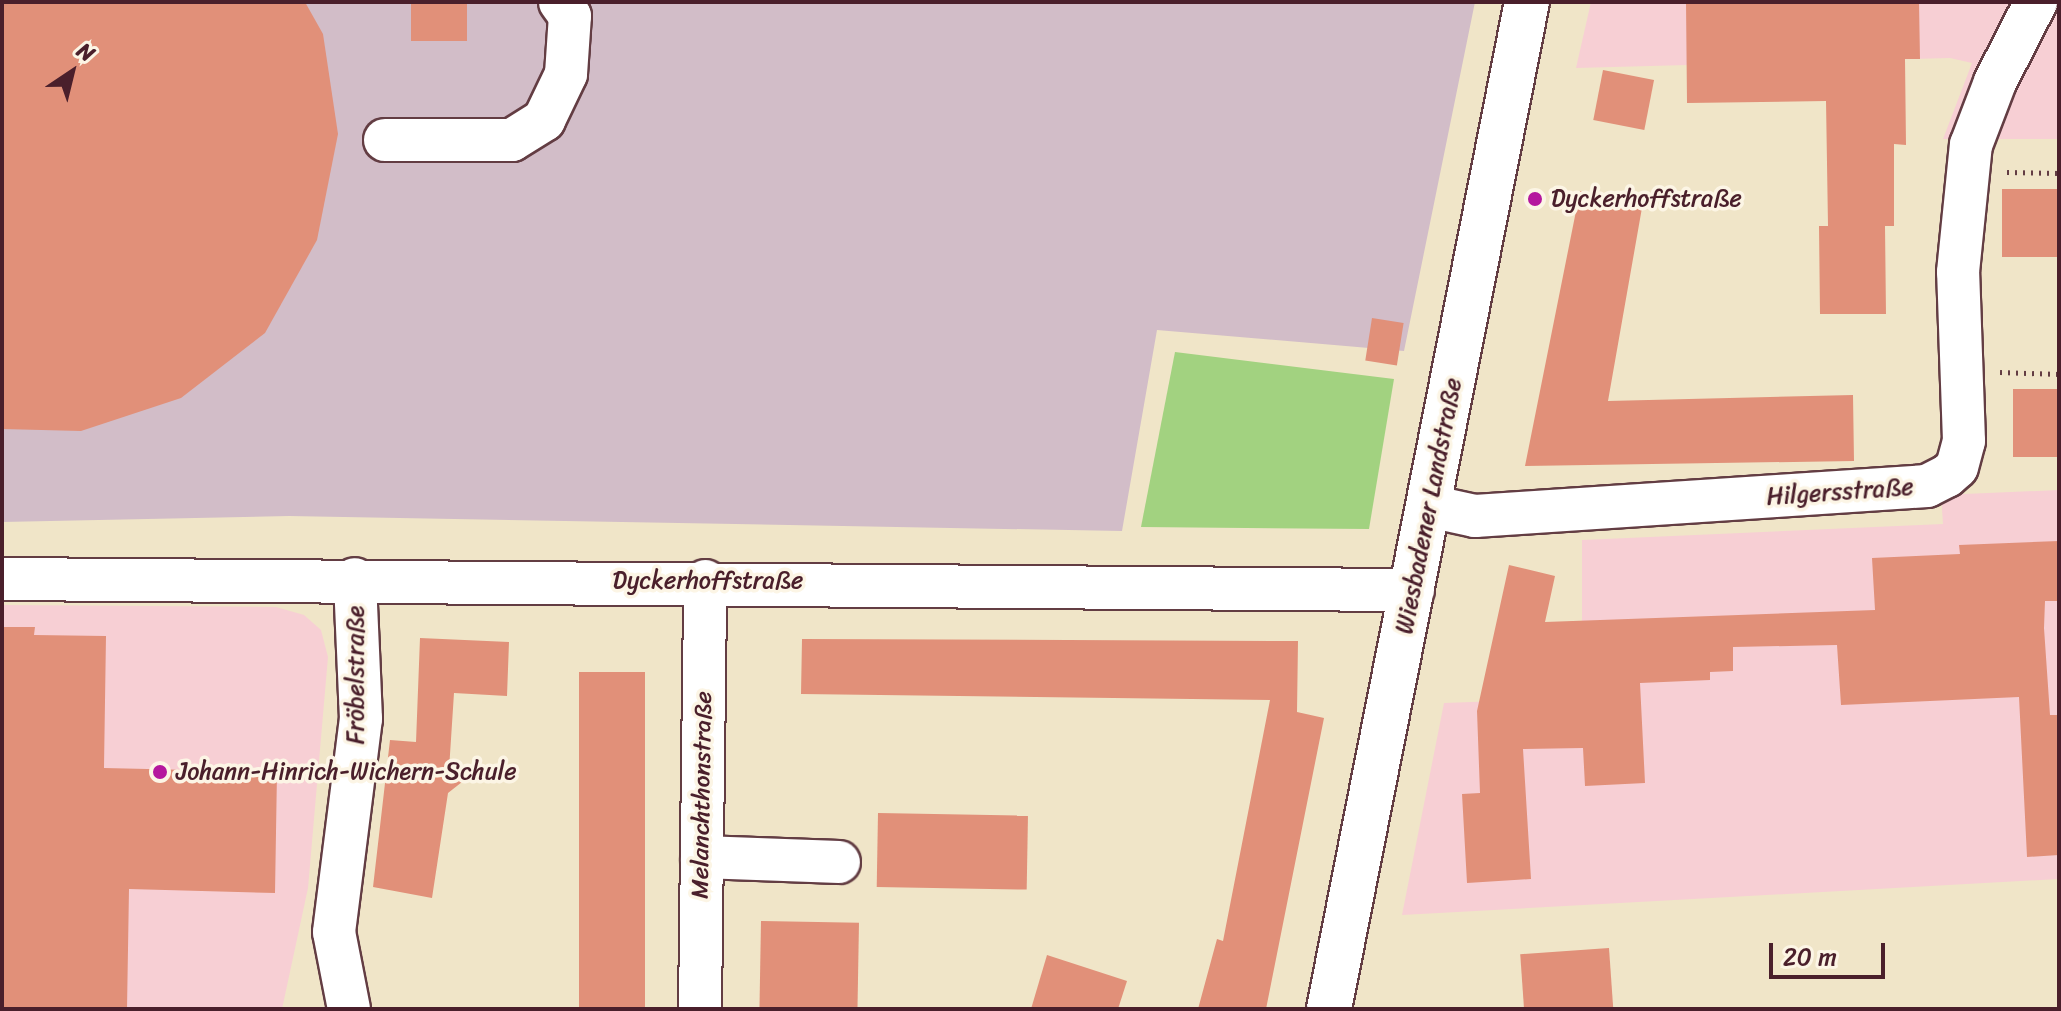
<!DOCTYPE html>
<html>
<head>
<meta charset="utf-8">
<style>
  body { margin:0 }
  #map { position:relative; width:2061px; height:1011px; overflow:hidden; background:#f0e5c8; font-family:Sriracha,sans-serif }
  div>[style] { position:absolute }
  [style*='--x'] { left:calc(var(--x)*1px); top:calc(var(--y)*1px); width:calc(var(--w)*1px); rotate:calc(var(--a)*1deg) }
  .built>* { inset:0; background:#f7cfd4 }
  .industrial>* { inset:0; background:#d2bdc8 }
  .green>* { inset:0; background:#a2d280 }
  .building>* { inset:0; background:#e19079; transform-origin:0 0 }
  .path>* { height:5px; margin-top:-2.5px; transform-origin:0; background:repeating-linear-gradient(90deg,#633d43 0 2px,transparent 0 8px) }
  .roads { filter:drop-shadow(2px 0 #633d43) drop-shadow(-2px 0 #633d43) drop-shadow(0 2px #633d43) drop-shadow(0 -2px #633d43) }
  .minor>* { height:42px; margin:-21px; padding:0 21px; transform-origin:21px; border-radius:21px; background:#fff }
  .major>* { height:44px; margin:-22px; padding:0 22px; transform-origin:22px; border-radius:22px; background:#fff }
  .dots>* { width:22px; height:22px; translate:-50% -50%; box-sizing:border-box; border:4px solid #fcf5e5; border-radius:50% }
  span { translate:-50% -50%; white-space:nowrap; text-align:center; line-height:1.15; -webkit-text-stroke:7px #fcf5e5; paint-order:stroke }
  .poi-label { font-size:24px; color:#4a1f2b }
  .left { translate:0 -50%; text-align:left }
  .street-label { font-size:24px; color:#4a1f2b }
  .frame { position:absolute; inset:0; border:4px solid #4a1f2b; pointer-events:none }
  .north { position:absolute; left:32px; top:32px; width:80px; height:80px; -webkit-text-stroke:6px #fcf5e5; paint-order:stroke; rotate:35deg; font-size:22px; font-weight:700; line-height:32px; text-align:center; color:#4a1f2b }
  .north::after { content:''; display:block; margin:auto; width:28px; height:36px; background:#4a1f2b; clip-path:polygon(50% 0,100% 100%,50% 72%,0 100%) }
  .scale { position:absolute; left:1769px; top:943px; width:116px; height:36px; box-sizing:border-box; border:4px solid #4a1f2b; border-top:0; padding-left:10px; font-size:24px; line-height:28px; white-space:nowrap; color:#4a1f2b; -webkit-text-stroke:6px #fcf5e5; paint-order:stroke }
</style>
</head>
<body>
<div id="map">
  <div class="built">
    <i style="clip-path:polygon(1591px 2px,2059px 2px,2059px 139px,1943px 139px,1972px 63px,1950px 58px,1576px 68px)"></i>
    <i style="clip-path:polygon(2059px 490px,2059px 879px,1402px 915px,1444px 703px,1582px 698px,1582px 540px,1943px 524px,1941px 495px)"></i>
    <i style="clip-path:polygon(2px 605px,276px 607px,304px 615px,321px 630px,328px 657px,308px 888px,282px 1009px,2px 1009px)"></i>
  </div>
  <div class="industrial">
    <i style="clip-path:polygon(2px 2px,1475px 2px,1404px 351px,1157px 330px,1122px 531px,289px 516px,2px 522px)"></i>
  </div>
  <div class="green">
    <i style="clip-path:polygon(1175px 352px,1394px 379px,1369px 529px,1141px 527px)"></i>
  </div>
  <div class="building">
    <i style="clip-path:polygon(2px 2px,305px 2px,323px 34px,338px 134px,317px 240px,265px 333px,181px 398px,81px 431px,2px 429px)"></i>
    <i style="left:411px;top:2px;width:56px;height:39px"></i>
    <i style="clip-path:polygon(1686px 2px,1919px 2px,1920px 59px,1905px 59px,1906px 145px,1894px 144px,1894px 226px,1885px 226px,1886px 314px,1820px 314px,1819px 226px,1828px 226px,1826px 101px,1687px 103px)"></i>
    <i style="left:1603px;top:70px;width:52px;height:51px;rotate:11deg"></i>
    <i style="left:2059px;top:189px;width:68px;height:57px;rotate:90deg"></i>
    <i style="clip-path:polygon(1580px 191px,1643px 202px,1608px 401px,1853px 395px,1854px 461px,1525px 466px)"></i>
    <i style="left:1372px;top:318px;width:32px;height:43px;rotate:9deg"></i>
    <i style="left:2059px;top:389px;width:68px;height:46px;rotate:90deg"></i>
    <i style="clip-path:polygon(2059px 541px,2059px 601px,2045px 601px,2044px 628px,2050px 715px,2059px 715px,2059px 855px,2027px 857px,2019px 697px,1841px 705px,1837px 645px,1733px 647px,1733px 671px,1710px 672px,1710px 680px,1640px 683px,1645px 783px,1585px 786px,1583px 748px,1523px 749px,1531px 879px,1467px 883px,1462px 794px,1480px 793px,1477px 711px,1509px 565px,1555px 576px,1545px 622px,1875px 610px,1872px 558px,1960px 554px,1959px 545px)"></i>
    <i style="clip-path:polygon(2px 627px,35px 627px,34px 635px,106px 636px,104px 768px,277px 772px,275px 893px,129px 889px,127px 1009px,2px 1009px)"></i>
    <i style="clip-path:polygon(420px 638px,509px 642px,507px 696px,454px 693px,449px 770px,462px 782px,448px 793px,432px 898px,373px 887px,390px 740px,416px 742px)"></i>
    <i style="clip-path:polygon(802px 639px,1298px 641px,1297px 712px,1324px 718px,1266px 1009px,1198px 1009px,1217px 939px,1223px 941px,1270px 700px,801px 694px)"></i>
    <i style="left:579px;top:672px;width:66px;height:337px"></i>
    <i style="left:878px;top:813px;width:150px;height:74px;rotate:1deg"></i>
    <i style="left:761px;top:921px;width:98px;height:88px;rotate:1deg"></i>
    <i style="left:1609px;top:948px;width:61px;height:89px;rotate:86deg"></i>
    <i style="clip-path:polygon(1047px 955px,1127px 981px,1118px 1009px,1031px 1009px)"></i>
  </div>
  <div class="path">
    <i style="--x:2007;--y:172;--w:52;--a:1.1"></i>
    <i style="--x:2000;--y:372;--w:59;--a:1.9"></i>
  </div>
  <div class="roads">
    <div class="minor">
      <i style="--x:385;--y:140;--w:127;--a:0"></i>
      <i style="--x:512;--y:140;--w:38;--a:-32"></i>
      <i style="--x:544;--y:120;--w:51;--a:-64.4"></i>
      <i style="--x:566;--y:74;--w:58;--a:-86.1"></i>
      <i style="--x:570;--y:16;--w:17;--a:-126"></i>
      <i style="--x:1429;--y:506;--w:47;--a:12.3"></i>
      <i style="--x:1475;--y:516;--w:453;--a:-3.8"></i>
      <i style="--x:1927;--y:486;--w:22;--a:-27"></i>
      <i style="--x:1947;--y:476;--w:13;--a:-42"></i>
      <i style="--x:1957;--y:467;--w:27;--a:-75"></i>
      <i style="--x:1964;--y:441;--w:169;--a:-92"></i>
      <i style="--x:1958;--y:272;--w:128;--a:-84.2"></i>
      <i style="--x:1971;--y:145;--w:67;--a:-69.1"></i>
      <i style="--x:1995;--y:82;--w:90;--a:-62.9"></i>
      <i style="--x:2;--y:579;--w:1411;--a:0.45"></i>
      <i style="--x:702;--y:857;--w:137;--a:2.1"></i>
      <i style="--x:349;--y:1009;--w:78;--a:-101"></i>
      <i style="--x:334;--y:932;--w:215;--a:-82.8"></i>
      <i style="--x:361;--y:719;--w:140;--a:-92.5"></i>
      <i style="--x:700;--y:1009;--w:428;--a:-89.3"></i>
    </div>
    <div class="major">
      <i style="--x:1329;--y:1009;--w:1026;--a:-78.88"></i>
    </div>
  </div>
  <div class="dots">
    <i style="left:1535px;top:199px;background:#b5179e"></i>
    <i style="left:160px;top:772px;background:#b5179e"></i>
  </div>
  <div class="poi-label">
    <span class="left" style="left:1551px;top:199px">Dyckerhoffstraße</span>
    <span class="left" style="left:176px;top:772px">Johann-Hinrich-Wichern-Schule</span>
  </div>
  <div class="street-label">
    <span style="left:1840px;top:492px;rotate:-4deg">Hilgersstraße</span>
    <span style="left:1429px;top:506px;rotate:-79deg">Wiesbadener Landstraße</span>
    <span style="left:708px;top:581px">Dyckerhoffstraße</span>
    <span style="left:356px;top:675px;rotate:-90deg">Fröbelstraße</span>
    <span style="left:702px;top:795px;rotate:-89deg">Melanchthonstraße</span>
  </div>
  <div class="frame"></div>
  <div class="north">N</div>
  <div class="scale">20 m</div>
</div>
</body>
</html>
